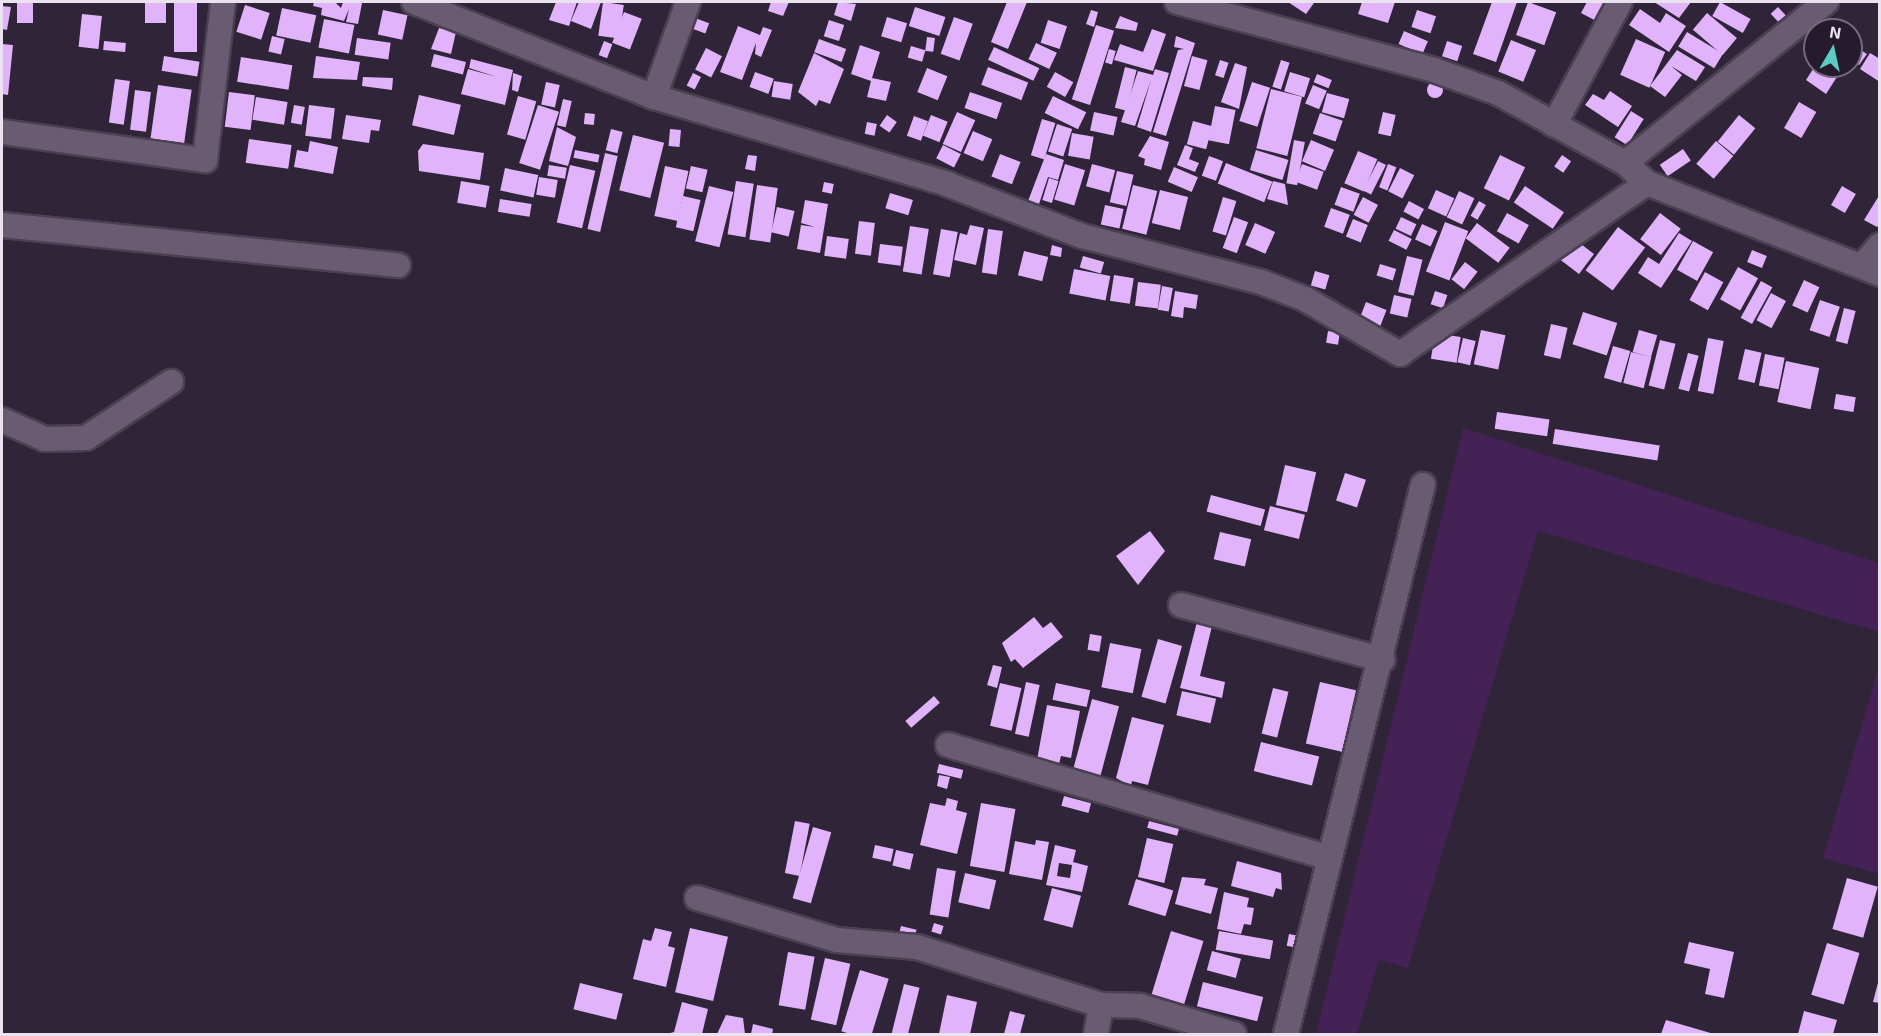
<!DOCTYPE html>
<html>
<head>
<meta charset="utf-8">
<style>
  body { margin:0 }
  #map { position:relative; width:1881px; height:1036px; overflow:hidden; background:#302438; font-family:"Exo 2",sans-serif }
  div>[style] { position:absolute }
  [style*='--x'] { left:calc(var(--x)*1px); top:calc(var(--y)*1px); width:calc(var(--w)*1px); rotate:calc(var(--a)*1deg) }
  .green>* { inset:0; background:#442256 }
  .building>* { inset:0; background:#e0b3fa; transform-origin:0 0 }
  .round { border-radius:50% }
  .roads { filter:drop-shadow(2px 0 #4a4051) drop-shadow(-2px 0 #4a4051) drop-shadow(0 2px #4a4051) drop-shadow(0 -2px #4a4051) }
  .minor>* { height:24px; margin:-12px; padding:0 12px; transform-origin:12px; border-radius:12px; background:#695b71 }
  span { translate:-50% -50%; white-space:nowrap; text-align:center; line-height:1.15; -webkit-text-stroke:6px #261a2d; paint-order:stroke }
  .frame { position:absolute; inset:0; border:3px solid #eae2ef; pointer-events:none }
  .north { position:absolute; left:1803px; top:18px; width:60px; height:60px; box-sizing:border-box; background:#261a2d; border:2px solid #746a7b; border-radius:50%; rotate:9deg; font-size:16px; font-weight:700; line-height:24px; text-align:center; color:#eae2ef }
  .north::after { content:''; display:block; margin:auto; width:21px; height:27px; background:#57cec1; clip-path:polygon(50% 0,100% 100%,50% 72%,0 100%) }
</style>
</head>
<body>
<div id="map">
  <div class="green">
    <i style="clip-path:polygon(1463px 428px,1879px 563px,1879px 632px,1538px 531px,1408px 968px,1379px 960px,1357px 1034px,1316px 1034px)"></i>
    <i style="clip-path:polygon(1879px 666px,1880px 874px,1879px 874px,1823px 858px)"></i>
  </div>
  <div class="building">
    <i style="left:17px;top:2px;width:16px;height:21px"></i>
    <i style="left:145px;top:2px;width:21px;height:21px"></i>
    <i style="left:174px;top:2px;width:23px;height:50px"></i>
    <i style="clip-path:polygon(314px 2px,335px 2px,341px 8px,343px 2px,362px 3px,358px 24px,346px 22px,349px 9px,344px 21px,321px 15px,322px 8px,313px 6px)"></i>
    <i style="clip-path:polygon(556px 2px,577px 2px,569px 26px,549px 20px)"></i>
    <i style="clip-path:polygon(579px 2px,601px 2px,591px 29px,571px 21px)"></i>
    <i style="left:603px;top:2px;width:21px;height:34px;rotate:8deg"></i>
    <i style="clip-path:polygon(771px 2px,789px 2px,783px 16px,768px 11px)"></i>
    <i style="clip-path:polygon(838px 2px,856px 4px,851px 21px,834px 15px)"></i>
    <i style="clip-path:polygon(1007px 2px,1027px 2px,1008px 49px,991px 42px)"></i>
    <i style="clip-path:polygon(1288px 2px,1311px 2px,1314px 3px,1306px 14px)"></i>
    <i style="clip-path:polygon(1362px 2px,1395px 2px,1388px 23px,1358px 14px)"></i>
    <i style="clip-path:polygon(1492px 2px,1517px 2px,1496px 62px,1473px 54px)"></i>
    <i style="left:1528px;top:2px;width:30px;height:35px;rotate:20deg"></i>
    <i style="clip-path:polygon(1587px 2px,1610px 2px,1598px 22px,1581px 13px)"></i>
    <i style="clip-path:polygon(1654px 2px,1691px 2px,1679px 18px)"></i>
    <i style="left:1720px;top:2px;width:35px;height:16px;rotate:29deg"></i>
    <i style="left:245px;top:5px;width:26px;height:28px;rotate:18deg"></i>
    <i style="clip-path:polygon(2px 6px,11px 7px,7px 30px,2px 29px)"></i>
    <i style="left:915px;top:7px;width:32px;height:20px;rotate:18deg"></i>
    <i style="left:1778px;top:7px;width:18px;height:10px;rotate:47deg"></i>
    <i style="left:282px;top:8px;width:35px;height:28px;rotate:12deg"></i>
    <i style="clip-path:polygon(1640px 9px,1660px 23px,1666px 13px,1686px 26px,1669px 52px,1629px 25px)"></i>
    <i style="left:383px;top:10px;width:25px;height:25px;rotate:12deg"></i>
    <i style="clip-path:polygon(1091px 10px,1098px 12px,1094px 27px,1086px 24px)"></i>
    <i style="left:1417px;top:10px;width:20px;height:18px;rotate:18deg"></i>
    <i style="left:624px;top:12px;width:19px;height:33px;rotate:21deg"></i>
    <i style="left:1707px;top:13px;width:39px;height:22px;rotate:40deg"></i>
    <i style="left:82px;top:14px;width:20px;height:33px;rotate:6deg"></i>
    <i style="clip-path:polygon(1120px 16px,1138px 23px,1136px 31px,1115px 28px)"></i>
    <i style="left:887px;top:17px;width:21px;height:20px;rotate:17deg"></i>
    <i style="left:954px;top:17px;width:20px;height:39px;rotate:20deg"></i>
    <i style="left:695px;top:18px;width:15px;height:11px;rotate:20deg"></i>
    <i style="left:324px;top:19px;width:31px;height:29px;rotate:11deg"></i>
    <i style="left:829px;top:20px;width:16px;height:17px;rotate:18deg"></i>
    <i style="left:1048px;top:20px;width:20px;height:24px;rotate:18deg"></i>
    <i style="left:1096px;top:25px;width:19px;height:78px;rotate:18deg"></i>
    <i style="clip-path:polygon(738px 26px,760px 35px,763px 27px,772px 30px,761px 57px,755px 54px,756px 43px,742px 80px,720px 72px)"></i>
    <i style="clip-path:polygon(439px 28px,456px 32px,451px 54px,431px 49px)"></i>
    <i style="clip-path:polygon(1152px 29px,1166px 34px,1153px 71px,1114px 60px,1120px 44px,1143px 52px)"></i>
    <i style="left:1404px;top:31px;width:26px;height:14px;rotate:23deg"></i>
    <i style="left:1687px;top:32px;width:42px;height:17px;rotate:31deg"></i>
    <i style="left:272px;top:36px;width:13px;height:16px;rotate:13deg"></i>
    <i style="clip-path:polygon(1176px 36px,1195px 43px,1166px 136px,1153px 132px,1178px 50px,1184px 49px,1174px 47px)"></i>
    <i style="left:927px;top:37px;width:8px;height:14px;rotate:7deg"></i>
    <i style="left:357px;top:38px;width:34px;height:17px;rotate:8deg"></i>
    <i style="left:819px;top:39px;width:29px;height:14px;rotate:20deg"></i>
    <i style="left:1636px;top:39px;width:32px;height:39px;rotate:24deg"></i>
    <i style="left:1511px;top:40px;width:27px;height:34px;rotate:22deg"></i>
    <i style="left:104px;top:41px;width:22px;height:9px;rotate:5deg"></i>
    <i style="left:604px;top:41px;width:9px;height:15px;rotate:21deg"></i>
    <i style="left:1447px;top:41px;width:16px;height:16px;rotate:18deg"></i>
    <i style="left:1036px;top:43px;width:23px;height:18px;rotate:25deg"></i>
    <i style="clip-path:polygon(2px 44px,13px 45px,8px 95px,2px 94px)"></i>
    <i style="clip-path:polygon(1851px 44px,1867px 54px,1859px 65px,1851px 60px)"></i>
    <i style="clip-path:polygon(860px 45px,880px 52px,872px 78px,891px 82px,886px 101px,867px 97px,871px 81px,851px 74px)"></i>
    <i style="left:911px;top:46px;width:15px;height:12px;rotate:16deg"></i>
    <i style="left:994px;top:47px;width:50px;height:14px;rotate:25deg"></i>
    <i style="left:706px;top:48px;width:18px;height:24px;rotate:27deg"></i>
    <i style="left:1109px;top:49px;width:7px;height:14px;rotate:16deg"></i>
    <i style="clip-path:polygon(1677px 50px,1705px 67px,1696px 81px,1671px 66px,1682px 75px,1665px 97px,1650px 86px)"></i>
    <i style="clip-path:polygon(814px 53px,844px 69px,830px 104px,819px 100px,816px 106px,798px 92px)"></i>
    <i style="clip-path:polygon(1870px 53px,1880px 59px,1880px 82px,1860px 69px)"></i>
    <i style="left:434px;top:54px;width:33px;height:13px;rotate:14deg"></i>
    <i style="left:164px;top:56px;width:36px;height:15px;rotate:9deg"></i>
    <i style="clip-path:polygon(316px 56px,360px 62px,357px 80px,313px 78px)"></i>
    <i style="left:1192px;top:56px;width:16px;height:31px;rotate:15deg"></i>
    <i style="left:241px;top:57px;width:52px;height:25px;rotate:9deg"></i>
    <i style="clip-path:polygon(471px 59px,513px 70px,505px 105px,461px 94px,468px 69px,497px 77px,469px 68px)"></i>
    <i style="left:1220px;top:60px;width:9px;height:16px;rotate:18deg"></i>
    <i style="left:1281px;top:60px;width:9px;height:28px;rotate:18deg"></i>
    <i style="clip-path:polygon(1235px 63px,1247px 67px,1239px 109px,1221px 102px)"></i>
    <i style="clip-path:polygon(1815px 66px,1844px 66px,1826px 94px,1806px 80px)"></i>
    <i style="left:988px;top:67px;width:43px;height:19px;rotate:21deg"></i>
    <i style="left:1125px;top:67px;width:12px;height:42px;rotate:14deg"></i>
    <i style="left:927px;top:68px;width:22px;height:26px;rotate:22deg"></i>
    <i style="clip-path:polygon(1155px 69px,1169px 73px,1151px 132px,1137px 127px,1151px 80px,1135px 126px,1121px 122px,1138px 71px,1153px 75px)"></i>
    <i style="left:755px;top:72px;width:20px;height:16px;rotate:20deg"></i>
    <i style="left:1055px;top:72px;width:21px;height:17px;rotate:29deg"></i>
    <i style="left:1290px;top:72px;width:21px;height:20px;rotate:17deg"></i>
    <i style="clip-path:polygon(513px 73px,522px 76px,518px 92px,512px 90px)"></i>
    <i style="left:693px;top:73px;width:9px;height:14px;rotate:27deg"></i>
    <i style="left:1317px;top:74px;width:16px;height:9px;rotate:22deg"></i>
    <i style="clip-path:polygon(363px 77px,393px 78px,392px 90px,362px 86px)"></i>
    <i style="left:115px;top:79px;width:15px;height:44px;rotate:8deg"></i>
    <i style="left:774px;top:81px;width:19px;height:16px;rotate:9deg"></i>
    <i class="round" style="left:1427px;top:82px;width:16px;height:16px"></i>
    <i style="left:546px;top:82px;width:14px;height:23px;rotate:12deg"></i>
    <i style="left:1252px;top:82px;width:19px;height:41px;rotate:18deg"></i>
    <i style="left:158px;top:85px;width:34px;height:55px;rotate:8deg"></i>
    <i style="left:1313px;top:85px;width:15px;height:20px;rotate:23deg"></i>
    <i style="left:1271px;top:89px;width:32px;height:61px;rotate:14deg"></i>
    <i style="left:135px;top:90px;width:16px;height:40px;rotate:7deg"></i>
    <i style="clip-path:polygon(1610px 91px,1632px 106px,1618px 127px,1585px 105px,1593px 94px,1604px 100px)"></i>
    <i style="left:229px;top:92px;width:26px;height:35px;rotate:7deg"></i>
    <i style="left:970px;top:92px;width:34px;height:17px;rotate:19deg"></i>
    <i style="left:1327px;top:93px;width:23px;height:20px;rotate:15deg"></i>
    <i style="left:419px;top:95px;width:43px;height:31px;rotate:13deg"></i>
    <i style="left:518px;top:96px;width:19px;height:40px;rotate:16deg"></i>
    <i style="left:1053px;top:96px;width:37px;height:19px;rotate:26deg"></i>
    <i style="left:256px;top:97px;width:32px;height:23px;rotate:9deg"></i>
    <i style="left:563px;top:99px;width:9px;height:27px;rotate:13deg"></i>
    <i style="left:1799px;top:102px;width:20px;height:30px;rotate:30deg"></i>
    <i style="left:294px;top:105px;width:11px;height:18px;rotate:10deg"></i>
    <i style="left:309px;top:105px;width:26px;height:31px;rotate:7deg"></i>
    <i style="left:538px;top:105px;width:22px;height:61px;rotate:18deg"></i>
    <i style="left:1215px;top:106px;width:21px;height:35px;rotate:11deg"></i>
    <i style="left:1631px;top:111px;width:15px;height:31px;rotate:32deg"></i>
    <i style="left:957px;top:112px;width:20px;height:35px;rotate:24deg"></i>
    <i style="left:1094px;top:112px;width:24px;height:19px;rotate:12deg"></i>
    <i style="left:1383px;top:112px;width:13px;height:22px;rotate:13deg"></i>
    <i style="left:585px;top:113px;width:10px;height:11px;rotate:6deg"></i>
    <i style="left:1320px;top:113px;width:24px;height:22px;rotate:19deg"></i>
    <i style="clip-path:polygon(346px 115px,381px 120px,379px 131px,371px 130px,369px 143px,342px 139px)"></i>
    <i style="left:887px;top:115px;width:12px;height:13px;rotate:35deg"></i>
    <i style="left:931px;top:115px;width:18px;height:22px;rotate:22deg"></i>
    <i style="left:1739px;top:115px;width:21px;height:34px;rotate:39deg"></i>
    <i style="left:914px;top:116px;width:15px;height:21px;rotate:20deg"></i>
    <i style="left:1042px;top:119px;width:14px;height:38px;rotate:17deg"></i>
    <i style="left:1193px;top:121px;width:20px;height:24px;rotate:15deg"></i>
    <i style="left:867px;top:122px;width:10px;height:12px;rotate:11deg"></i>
    <i style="left:1057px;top:124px;width:16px;height:29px;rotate:18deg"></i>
    <i style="clip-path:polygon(557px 127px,576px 137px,568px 166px,549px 161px)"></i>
    <i style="left:611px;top:129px;width:12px;height:22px;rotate:14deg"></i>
    <i style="left:670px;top:129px;width:11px;height:17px;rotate:5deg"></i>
    <i style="left:973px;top:131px;width:21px;height:24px;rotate:23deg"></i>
    <i style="left:1072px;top:133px;width:22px;height:23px;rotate:10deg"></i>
    <i style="left:633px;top:135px;width:32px;height:57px;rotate:14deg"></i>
    <i style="clip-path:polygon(1150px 136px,1169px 142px,1161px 170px,1144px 165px,1145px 159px,1138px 156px)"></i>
    <i style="left:249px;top:139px;width:43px;height:24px;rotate:8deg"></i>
    <i style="left:1294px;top:140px;width:11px;height:44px;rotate:10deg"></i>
    <i style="left:1311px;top:140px;width:25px;height:23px;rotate:23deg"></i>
    <i style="clip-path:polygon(310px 141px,338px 147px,333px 174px,294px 167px,297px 150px,308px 152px)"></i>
    <i style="left:1716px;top:141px;width:23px;height:30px;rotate:41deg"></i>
    <i style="clip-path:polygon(423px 144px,484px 153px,480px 180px,419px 171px,418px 151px)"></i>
    <i style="left:943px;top:145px;width:20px;height:15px;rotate:27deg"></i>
    <i style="clip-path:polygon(1185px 145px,1193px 148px,1189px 159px,1199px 163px,1195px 172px,1177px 165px)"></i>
    <i style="left:1683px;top:149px;width:14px;height:28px;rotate:56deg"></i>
    <i style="left:575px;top:150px;width:25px;height:8px;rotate:11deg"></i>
    <i style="left:1256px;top:150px;width:34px;height:21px;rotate:17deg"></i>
    <i style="left:1358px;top:151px;width:21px;height:35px;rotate:23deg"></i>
    <i style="left:605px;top:153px;width:13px;height:78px;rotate:13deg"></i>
    <i style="left:1000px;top:154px;width:22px;height:24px;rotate:21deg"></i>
    <i style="clip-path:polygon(1046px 154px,1064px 160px,1058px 180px,1048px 177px,1039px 204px,1028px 201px)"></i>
    <i style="clip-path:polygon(748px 155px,757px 156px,755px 171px,745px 169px)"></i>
    <i style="left:1500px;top:155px;width:28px;height:37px;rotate:26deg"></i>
    <i style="left:1562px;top:155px;width:11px;height:14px;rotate:34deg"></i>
    <i style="left:1209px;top:156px;width:15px;height:21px;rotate:20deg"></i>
    <i style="left:1378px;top:161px;width:9px;height:33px;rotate:27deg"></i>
    <i style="left:1226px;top:163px;width:50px;height:22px;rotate:22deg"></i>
    <i style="left:1065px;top:164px;width:21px;height:37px;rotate:17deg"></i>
    <i style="left:1092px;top:164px;width:24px;height:23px;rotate:15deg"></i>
    <i style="left:1302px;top:164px;width:23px;height:19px;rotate:20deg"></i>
    <i style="left:1388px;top:164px;width:9px;height:25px;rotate:21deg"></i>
    <i style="left:549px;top:165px;width:18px;height:11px;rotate:9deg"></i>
    <i style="left:570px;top:165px;width:26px;height:59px;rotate:13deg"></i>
    <i style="left:665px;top:166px;width:24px;height:51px;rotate:12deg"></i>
    <i style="left:691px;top:166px;width:17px;height:23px;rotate:13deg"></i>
    <i style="left:1174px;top:167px;width:26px;height:16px;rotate:23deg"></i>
    <i style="left:505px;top:168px;width:34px;height:23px;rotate:12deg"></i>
    <i style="left:1400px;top:168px;width:16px;height:26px;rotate:27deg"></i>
    <i style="left:1117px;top:171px;width:17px;height:32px;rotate:13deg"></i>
    <i style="left:539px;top:177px;width:19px;height:18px;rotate:9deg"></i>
    <i style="left:1049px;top:178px;width:10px;height:23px;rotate:17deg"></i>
    <i style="left:461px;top:181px;width:29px;height:22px;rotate:10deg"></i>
    <i style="left:736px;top:181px;width:18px;height:54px;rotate:9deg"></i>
    <i style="clip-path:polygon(1273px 181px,1285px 184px,1288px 205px,1267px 199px)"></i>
    <i style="left:824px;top:182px;width:10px;height:10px;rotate:11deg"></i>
    <i style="left:757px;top:185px;width:21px;height:55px;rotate:8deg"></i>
    <i style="left:1133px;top:185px;width:25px;height:45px;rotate:14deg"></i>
    <i style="left:709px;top:186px;width:25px;height:57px;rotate:14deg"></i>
    <i style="left:1525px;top:186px;width:47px;height:20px;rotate:34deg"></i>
    <i style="left:1842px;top:186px;width:16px;height:22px;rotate:30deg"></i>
    <i style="left:1341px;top:187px;width:20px;height:19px;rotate:20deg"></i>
    <i style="left:1160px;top:190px;width:29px;height:34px;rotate:14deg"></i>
    <i style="left:1436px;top:190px;width:20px;height:20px;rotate:24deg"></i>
    <i style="left:1459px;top:191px;width:17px;height:29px;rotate:25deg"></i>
    <i style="left:890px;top:193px;width:24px;height:16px;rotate:17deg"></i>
    <i style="clip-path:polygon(1880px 194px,1880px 223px,1877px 227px,1864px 220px)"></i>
    <i style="left:683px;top:196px;width:18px;height:32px;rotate:13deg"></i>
    <i style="left:1223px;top:197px;width:14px;height:36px;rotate:17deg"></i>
    <i style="left:1363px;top:197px;width:17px;height:20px;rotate:28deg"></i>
    <i style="left:500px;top:199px;width:32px;height:13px;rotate:9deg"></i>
    <i style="clip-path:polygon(805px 200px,828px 204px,820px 253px,797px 249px,801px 225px,815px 227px,801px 223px)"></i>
    <i style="left:1409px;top:201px;width:17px;height:12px;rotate:28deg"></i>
    <i style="left:1479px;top:201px;width:8px;height:17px;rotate:30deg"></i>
    <i style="left:1105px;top:205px;width:19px;height:20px;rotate:12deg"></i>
    <i style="left:777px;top:207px;width:18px;height:26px;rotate:13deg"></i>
    <i style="left:1331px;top:208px;width:20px;height:20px;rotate:20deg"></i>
    <i style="left:1507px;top:213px;width:25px;height:21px;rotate:29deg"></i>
    <i style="left:1660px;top:213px;width:26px;height:33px;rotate:37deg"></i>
    <i style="left:1234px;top:217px;width:15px;height:33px;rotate:20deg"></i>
    <i style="left:1401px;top:217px;width:17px;height:13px;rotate:25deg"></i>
    <i style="left:1353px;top:219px;width:16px;height:19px;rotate:22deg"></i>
    <i style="left:859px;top:221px;width:16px;height:33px;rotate:7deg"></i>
    <i style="left:1445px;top:222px;width:25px;height:53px;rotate:21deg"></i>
    <i style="left:1255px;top:223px;width:22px;height:24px;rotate:24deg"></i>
    <i style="left:1477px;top:223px;width:41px;height:19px;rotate:37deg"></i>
    <i style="left:1422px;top:224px;width:17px;height:17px;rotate:24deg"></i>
    <i style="clip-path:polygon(970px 225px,984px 228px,976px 265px,954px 260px,960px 233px,967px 235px)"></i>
    <i style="left:910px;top:226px;width:19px;height:46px;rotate:9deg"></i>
    <i style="left:1618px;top:227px;width:34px;height:54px;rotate:37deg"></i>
    <i style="left:941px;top:229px;width:17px;height:46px;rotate:10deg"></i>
    <i style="left:988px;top:229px;width:15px;height:44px;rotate:8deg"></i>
    <i style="left:1394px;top:230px;width:20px;height:12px;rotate:27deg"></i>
    <i style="clip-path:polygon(1679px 233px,1692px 241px,1661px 288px,1638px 273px,1648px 257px,1659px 264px)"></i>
    <i style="left:827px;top:236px;width:22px;height:20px;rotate:8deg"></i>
    <i style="clip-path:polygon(1577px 241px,1594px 254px,1579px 274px,1558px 258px)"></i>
    <i style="left:1693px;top:241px;width:23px;height:33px;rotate:29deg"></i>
    <i style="left:880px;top:244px;width:23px;height:19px;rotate:7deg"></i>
    <i style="clip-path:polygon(1052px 245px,1062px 248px,1061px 257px,1050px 255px)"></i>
    <i style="left:1752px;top:250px;width:16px;height:13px;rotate:22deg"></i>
    <i style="left:1024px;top:251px;width:25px;height:25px;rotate:14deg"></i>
    <i style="left:1083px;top:256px;width:22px;height:12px;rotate:16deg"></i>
    <i style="left:1407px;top:256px;width:16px;height:37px;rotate:14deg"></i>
    <i style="left:1465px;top:262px;width:16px;height:22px;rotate:38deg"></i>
    <i style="left:1380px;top:264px;width:17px;height:12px;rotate:17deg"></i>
    <i style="left:1738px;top:267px;width:23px;height:37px;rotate:29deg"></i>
    <i style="left:1074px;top:269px;width:37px;height:25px;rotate:11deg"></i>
    <i style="left:1315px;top:271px;width:15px;height:15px;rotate:16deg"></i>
    <i style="left:1705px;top:272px;width:21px;height:32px;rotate:29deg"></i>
    <i style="left:1114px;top:275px;width:20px;height:26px;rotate:9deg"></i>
    <i style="left:1804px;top:280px;width:17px;height:28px;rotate:25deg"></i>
    <i style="left:1761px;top:281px;width:13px;height:42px;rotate:29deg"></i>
    <i style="left:1138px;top:282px;width:23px;height:24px;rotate:7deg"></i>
    <i style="left:1162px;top:286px;width:11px;height:24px;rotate:10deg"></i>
    <i style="clip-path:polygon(1175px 291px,1198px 295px,1196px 309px,1184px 307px,1183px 318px,1171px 316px)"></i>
    <i style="left:1435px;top:291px;width:13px;height:14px;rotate:18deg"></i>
    <i style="left:1771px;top:293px;width:17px;height:31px;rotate:28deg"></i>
    <i style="left:1394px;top:295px;width:18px;height:19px;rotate:13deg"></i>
    <i style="left:1820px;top:300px;width:21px;height:32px;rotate:19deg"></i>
    <i style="left:1366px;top:302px;width:22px;height:23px;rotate:21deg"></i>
    <i style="left:1844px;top:308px;width:12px;height:34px;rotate:14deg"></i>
    <i style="left:1583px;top:312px;width:36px;height:34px;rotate:18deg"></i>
    <i style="left:1551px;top:324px;width:17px;height:32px;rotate:13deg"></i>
    <i style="left:1481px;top:330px;width:25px;height:35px;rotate:12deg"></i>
    <i style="left:1639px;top:330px;width:19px;height:23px;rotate:16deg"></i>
    <i style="left:1328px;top:331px;width:12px;height:12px;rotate:9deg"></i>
    <i style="left:1435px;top:333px;width:26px;height:26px;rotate:9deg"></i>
    <i style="left:1463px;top:338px;width:13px;height:25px;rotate:13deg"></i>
    <i style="left:1708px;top:338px;width:16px;height:54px;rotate:11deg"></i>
    <i style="left:1660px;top:340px;width:16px;height:47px;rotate:14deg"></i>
    <i style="left:1613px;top:346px;width:18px;height:33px;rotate:16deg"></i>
    <i style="left:1745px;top:349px;width:17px;height:31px;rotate:13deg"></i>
    <i style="left:1631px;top:352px;width:21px;height:32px;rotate:14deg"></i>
    <i style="left:1688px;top:353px;width:11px;height:37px;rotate:15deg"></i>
    <i style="left:1765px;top:354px;width:20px;height:32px;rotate:11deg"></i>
    <i style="left:1786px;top:361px;width:34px;height:42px;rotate:12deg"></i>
    <i style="left:1836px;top:394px;width:20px;height:15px;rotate:9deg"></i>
    <i style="left:1497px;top:412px;width:53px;height:17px;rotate:8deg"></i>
    <i style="left:1555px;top:429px;width:106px;height:15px;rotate:9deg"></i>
    <i style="left:1285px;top:465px;width:32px;height:41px;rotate:13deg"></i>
    <i style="left:1345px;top:473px;width:22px;height:29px;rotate:18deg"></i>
    <i style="left:1211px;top:495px;width:56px;height:17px;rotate:15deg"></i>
    <i style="left:1270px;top:506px;width:36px;height:25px;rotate:14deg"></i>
    <i style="clip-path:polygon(1150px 531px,1165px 551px,1138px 585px,1116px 556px)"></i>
    <i style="left:1220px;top:532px;width:32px;height:28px;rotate:13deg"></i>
    <i style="clip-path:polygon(1034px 617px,1043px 628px,1051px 622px,1063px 637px,1023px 668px,1015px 659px,1011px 662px,1002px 643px)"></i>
    <i style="clip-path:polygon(1197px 622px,1212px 626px,1200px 676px,1225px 682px,1222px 698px,1180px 688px)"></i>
    <i style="left:1090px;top:634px;width:12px;height:16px;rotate:9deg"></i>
    <i style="left:1158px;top:639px;width:25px;height:60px;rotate:16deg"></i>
    <i style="left:1110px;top:643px;width:32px;height:45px;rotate:11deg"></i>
    <i style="clip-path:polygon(993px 665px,1002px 667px,997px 688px,987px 685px)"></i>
    <i style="left:1026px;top:682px;width:14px;height:53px;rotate:12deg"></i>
    <i style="left:1320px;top:682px;width:37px;height:63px;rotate:13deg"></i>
    <i style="left:1000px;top:683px;width:22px;height:44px;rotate:13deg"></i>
    <i style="left:1056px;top:683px;width:35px;height:17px;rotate:12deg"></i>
    <i style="left:1273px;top:688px;width:16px;height:47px;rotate:14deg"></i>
    <i style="left:1182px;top:691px;width:35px;height:25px;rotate:13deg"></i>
    <i style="left:934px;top:696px;width:9px;height:38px;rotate:49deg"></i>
    <i style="left:1092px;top:699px;width:28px;height:82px;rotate:15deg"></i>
    <i style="clip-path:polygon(1047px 705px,1080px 711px,1071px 758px,1061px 756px,1059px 764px,1037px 760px)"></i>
    <i style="clip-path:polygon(1132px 717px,1164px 725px,1148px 785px,1132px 781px,1131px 786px,1116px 778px)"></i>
    <i style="left:1261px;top:742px;width:60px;height:30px;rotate:14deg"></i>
    <i style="left:939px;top:764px;width:25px;height:9px;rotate:14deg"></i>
    <i style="clip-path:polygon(939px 775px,950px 777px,947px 789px,937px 786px)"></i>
    <i style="left:1064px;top:796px;width:28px;height:10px;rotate:15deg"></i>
    <i style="clip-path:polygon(947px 798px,958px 801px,956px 810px,967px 813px,957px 854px,920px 845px,930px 803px,945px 806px)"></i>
    <i style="left:981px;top:803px;width:35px;height:64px;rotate:10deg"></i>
    <i style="left:795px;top:821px;width:15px;height:53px;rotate:11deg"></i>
    <i style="left:1149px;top:821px;width:31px;height:7px;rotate:15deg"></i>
    <i style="left:813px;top:827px;width:19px;height:74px;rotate:16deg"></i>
    <i style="left:1147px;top:838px;width:27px;height:40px;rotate:13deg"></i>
    <i style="clip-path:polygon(1036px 840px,1049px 842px,1042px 880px,1009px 874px,1015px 841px,1035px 845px)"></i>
    <i style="left:875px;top:845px;width:19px;height:13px;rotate:12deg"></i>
    <i style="clip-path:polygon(evenodd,1055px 845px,1076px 850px,1073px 862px,1088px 866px,1082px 892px,1046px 885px,1055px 845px,1059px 863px,1072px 865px,1070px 878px,1057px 876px,1059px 863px)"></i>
    <i style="left:896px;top:850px;width:18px;height:16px;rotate:13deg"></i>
    <i style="clip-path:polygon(1237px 861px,1281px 873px,1282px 890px,1276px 888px,1273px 897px,1231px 886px)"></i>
    <i style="left:937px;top:868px;width:19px;height:47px;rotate:9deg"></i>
    <i style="left:965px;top:873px;width:32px;height:30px;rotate:13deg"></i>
    <i style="clip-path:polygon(1182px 877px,1206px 879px,1204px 885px,1218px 888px,1211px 914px,1175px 904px)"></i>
    <i style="left:1847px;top:878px;width:32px;height:53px;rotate:16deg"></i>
    <i style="left:1136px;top:879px;width:39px;height:27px;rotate:17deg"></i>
    <i style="left:1052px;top:888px;width:30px;height:33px;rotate:15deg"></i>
    <i style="clip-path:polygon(1224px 892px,1249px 898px,1247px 907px,1254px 908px,1251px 925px,1244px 924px,1241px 934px,1217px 929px)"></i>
    <i style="left:934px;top:923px;width:10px;height:9px;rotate:17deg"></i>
    <i style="left:901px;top:926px;width:16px;height:10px;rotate:14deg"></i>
    <i style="clip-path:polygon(655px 928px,672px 932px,668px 946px,675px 948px,666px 987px,633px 979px,643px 939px,651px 941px)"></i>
    <i style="left:690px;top:928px;width:39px;height:66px;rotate:13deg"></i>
    <i style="left:1171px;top:931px;width:34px;height:66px;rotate:17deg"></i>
    <i style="left:1219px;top:931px;width:55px;height:19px;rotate:10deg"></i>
    <i style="left:1289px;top:934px;width:10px;height:12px;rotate:11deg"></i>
    <i style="clip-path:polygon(1689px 942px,1734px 952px,1724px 998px,1705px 994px,1710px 969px,1684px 963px)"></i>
    <i style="left:1827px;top:943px;width:34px;height:54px;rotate:17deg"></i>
    <i style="left:1212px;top:951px;width:30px;height:20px;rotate:15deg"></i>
    <i style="left:788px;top:952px;width:27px;height:54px;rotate:10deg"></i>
    <i style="left:825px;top:958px;width:26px;height:63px;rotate:13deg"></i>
    <i style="left:860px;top:970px;width:30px;height:64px;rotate:17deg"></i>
    <i style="clip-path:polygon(1880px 975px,1880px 1003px,1873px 1002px)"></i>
    <i style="left:1203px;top:982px;width:62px;height:25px;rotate:14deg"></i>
    <i style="left:580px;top:983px;width:44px;height:27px;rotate:14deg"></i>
    <i style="left:904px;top:984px;width:16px;height:52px;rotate:14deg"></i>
    <i style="clip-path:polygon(947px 995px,977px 1002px,970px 1034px,939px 1034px)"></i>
    <i style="clip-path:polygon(682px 1002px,708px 1009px,702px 1034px,667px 1034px,674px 1032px)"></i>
    <i style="clip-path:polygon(1010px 1011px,1025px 1015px,1020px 1034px,1004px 1034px)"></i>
    <i style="clip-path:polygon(1804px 1011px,1837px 1020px,1833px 1034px,1798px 1034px)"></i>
    <i style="clip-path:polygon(726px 1015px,743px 1018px,745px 1034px,717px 1034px)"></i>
    <i style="clip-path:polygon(1666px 1020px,1714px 1034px,1661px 1034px)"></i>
    <i style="clip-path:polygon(753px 1024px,773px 1029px,772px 1034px,751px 1034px)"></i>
  </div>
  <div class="roads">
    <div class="minor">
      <i style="--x:414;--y:2;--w:258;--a:21.6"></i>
      <i style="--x:654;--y:97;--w:306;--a:16.5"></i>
      <i style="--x:947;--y:184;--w:145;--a:21.1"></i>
      <i style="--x:1082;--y:236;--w:185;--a:14.4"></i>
      <i style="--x:1261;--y:282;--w:47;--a:21.1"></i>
      <i style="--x:1305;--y:299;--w:110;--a:30.1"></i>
      <i style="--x:1400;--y:354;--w:300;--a:-34.7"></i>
      <i style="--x:1177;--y:2;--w:266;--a:14.8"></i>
      <i style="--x:1434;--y:70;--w:68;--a:19.8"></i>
      <i style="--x:1498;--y:93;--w:145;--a:28.9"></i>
      <i style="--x:1625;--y:163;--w:30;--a:42"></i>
      <i style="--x:1647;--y:183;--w:250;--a:21.3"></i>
      <i style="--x:654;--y:97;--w:101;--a:-70.3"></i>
      <i style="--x:1554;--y:125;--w:140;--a:-61.8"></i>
      <i style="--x:2;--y:132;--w:205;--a:7.9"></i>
      <i style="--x:205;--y:160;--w:159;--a:-83.5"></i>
      <i style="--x:1625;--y:163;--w:258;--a:-38.7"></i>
      <i style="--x:2;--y:225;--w:398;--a:5.8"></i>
      <i style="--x:1862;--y:266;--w:28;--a:-49"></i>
      <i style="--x:2;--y:420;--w:47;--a:23.8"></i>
      <i style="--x:45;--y:439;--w:41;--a:-1.4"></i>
      <i style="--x:86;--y:438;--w:102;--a:-33.4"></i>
      <i style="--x:1181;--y:605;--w:209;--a:15.2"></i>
      <i style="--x:948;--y:745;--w:394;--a:16.5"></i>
      <i style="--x:697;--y:898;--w:146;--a:16.7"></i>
      <i style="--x:837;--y:940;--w:80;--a:5"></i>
      <i style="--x:917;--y:947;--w:193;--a:17.5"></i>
      <i style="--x:1101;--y:1005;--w:39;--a:1"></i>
      <i style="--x:1140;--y:1006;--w:98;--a:16.6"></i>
      <i style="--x:1096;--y:1034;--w:29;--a:-80"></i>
      <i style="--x:1286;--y:1034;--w:566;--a:-75.99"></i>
    </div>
  </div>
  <div class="frame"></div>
  <div class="north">N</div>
</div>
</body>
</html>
